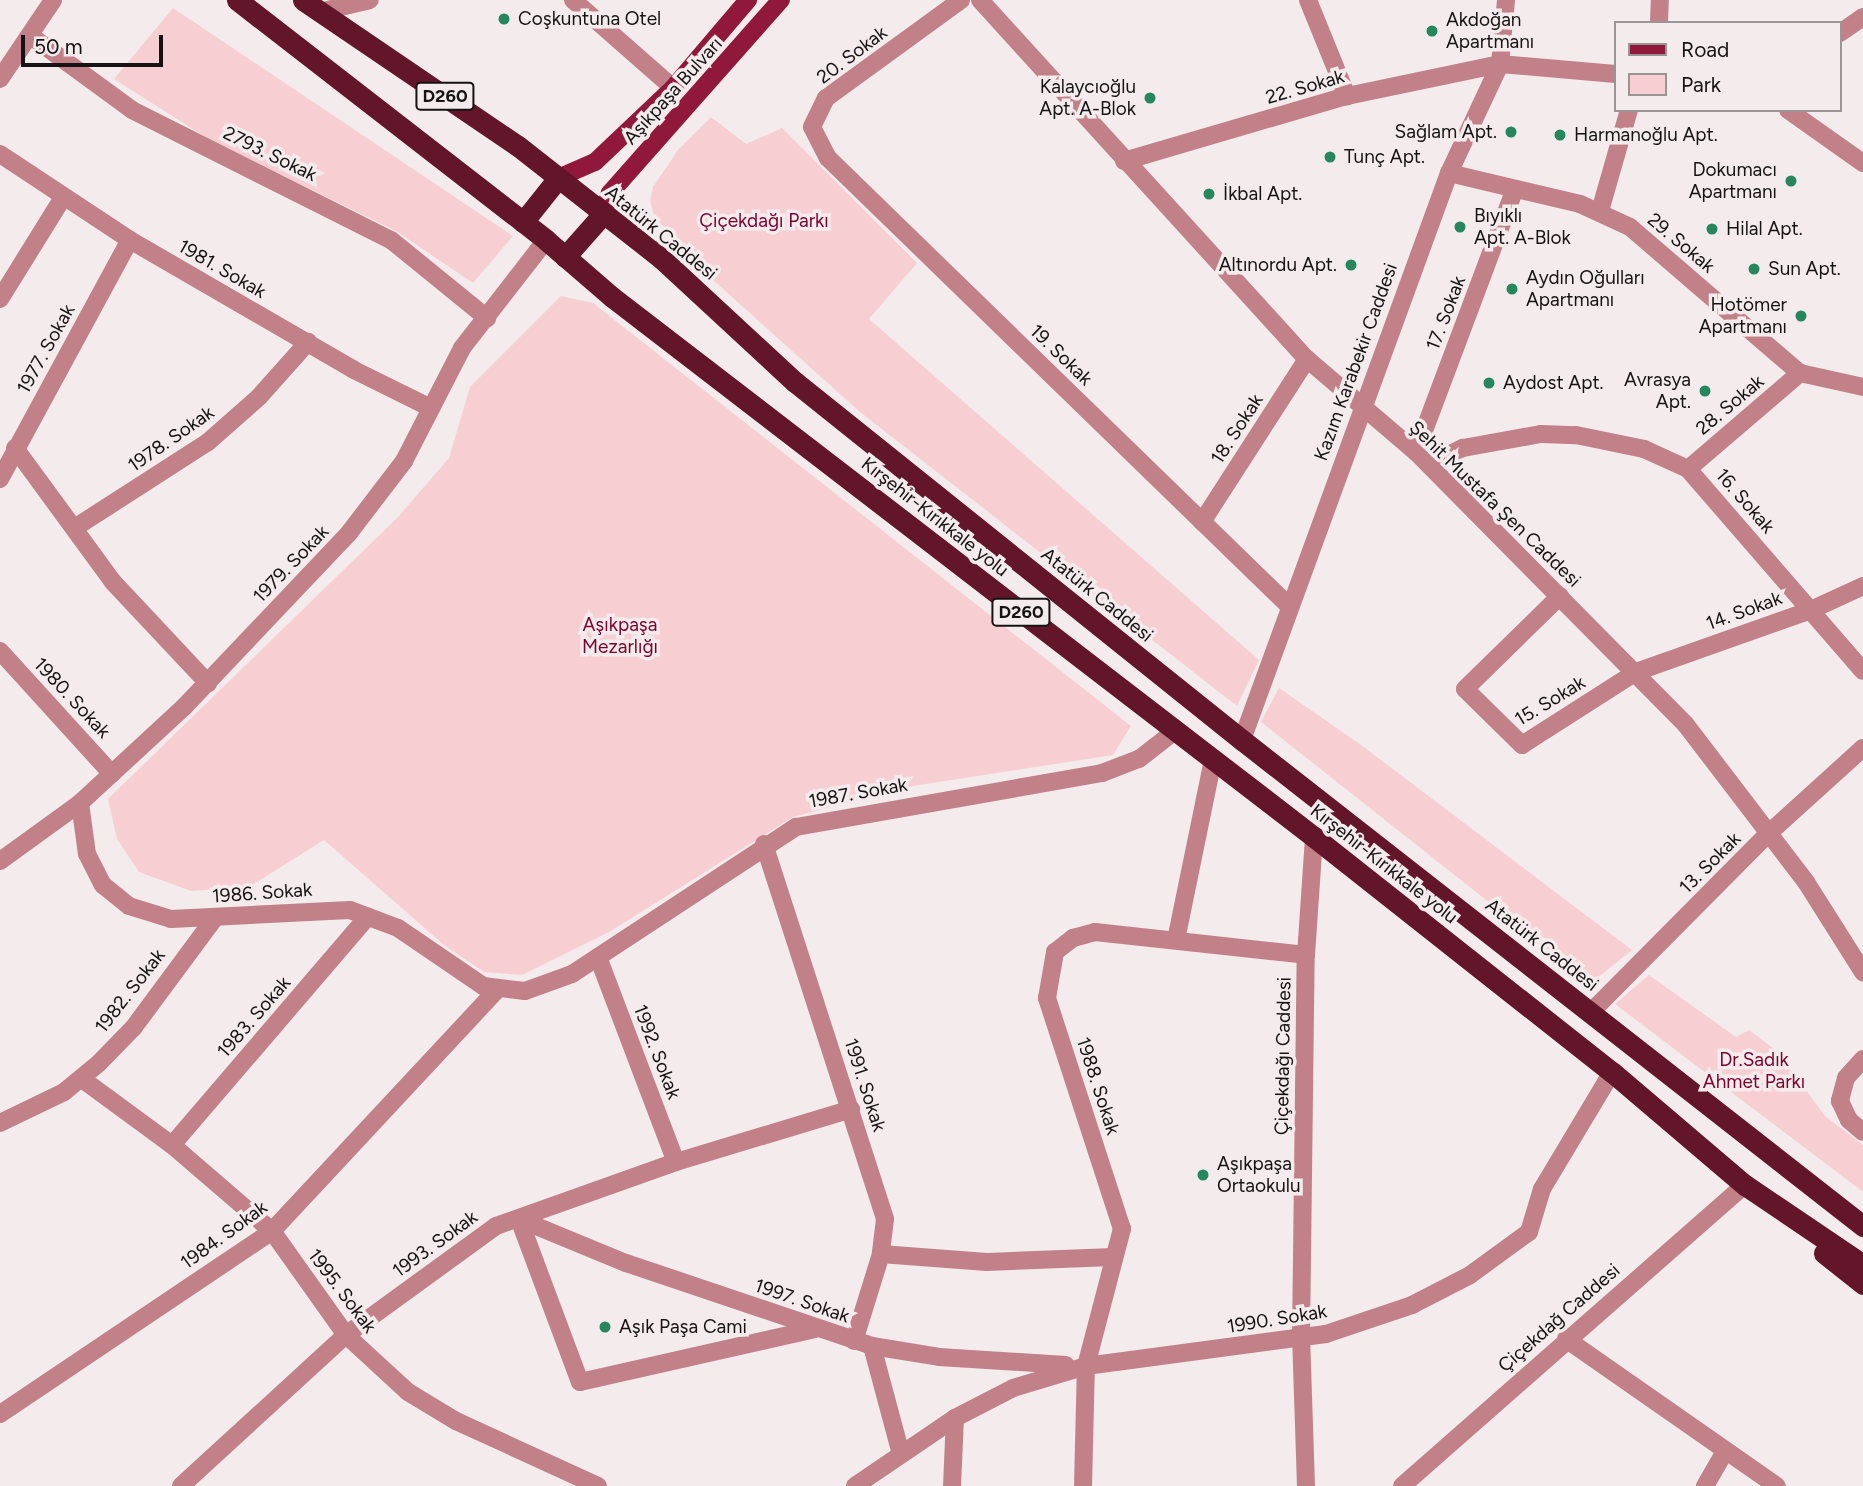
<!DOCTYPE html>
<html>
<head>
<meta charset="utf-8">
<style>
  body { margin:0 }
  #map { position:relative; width:1863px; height:1486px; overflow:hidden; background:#f3ebec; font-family:Figtree,sans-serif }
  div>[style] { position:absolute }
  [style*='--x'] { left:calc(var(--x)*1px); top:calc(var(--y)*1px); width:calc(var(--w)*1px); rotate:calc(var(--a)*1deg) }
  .green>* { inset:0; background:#f7cfd3 }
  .minor>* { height:18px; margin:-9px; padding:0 9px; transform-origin:9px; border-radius:9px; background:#c28189 }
  .major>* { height:18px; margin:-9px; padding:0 9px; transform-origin:9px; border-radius:9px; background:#90183a }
  .highway>* { height:21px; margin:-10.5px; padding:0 10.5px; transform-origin:10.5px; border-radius:10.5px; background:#631629 }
  .dots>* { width:19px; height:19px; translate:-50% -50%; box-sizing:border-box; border:4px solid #f3ebec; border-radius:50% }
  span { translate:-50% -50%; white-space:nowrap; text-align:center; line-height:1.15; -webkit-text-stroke:7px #f3ebec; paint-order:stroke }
  .shield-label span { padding:2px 5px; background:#f3ebec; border:2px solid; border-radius:5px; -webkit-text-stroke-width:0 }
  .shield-label { font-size:18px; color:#151313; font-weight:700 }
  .poi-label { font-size:19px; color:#151313 }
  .left { translate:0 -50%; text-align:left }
  .right { translate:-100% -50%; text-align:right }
  .street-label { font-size:19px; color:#151313 }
  .park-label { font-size:19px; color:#7e012e }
  .legend { position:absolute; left:1614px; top:21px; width:228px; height:91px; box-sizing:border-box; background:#f3ebec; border:2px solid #9a9595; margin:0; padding:9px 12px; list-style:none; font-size:21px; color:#151313 }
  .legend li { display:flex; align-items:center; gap:14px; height:35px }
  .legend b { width:35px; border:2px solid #9a9595 }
  .scale { position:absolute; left:21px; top:35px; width:142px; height:32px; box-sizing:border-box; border:4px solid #151313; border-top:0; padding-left:9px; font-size:21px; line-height:24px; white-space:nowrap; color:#151313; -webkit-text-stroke:5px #f3ebec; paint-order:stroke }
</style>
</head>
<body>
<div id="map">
  <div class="green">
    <i style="clip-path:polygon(173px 8px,513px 236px,473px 283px,396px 231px,210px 140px,114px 79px)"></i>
    <i style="clip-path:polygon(711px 117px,746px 144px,782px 128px,917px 263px,869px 319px,1259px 660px,1237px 706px,860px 412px,673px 244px,654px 215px,650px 201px,653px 187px,678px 150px)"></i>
    <i style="clip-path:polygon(561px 296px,593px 303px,1131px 726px,1113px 755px,906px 787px,793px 817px,609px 932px,522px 975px,484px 972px,444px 945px,324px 840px,249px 887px,191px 891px,139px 872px,117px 839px,108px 799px,398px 517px,449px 458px,470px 387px)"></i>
    <i style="clip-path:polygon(1279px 688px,1361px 745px,1632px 950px,1591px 983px,1261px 722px)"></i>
    <i style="clip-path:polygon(1649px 975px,1736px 1037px,1749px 1030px,1778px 1052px,1825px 1116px,1863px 1145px,1863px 1192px,1615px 1004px)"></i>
  </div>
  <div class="minor">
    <i style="--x:573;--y:0;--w:133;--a:41.3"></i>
    <i style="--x:961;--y:0;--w:167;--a:144"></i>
    <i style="--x:826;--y:98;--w:32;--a:116"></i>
    <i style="--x:812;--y:127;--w:35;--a:63"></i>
    <i style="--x:828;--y:158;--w:643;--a:44.18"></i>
    <i style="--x:980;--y:0;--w:486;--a:47.7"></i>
    <i style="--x:1307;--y:359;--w:143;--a:40.5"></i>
    <i style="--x:1416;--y:452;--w:384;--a:45.3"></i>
    <i style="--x:1686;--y:725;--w:198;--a:52.6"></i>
    <i style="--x:1806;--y:882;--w:107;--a:57.7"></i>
    <i style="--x:1308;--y:0;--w:104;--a:67.9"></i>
    <i style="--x:319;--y:12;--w:52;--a:-13.2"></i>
    <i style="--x:1659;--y:23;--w:23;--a:-88"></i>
    <i style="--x:1840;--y:33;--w:28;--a:-35"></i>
    <i style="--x:31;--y:36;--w:125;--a:36.2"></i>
    <i style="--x:132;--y:110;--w:290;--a:26.7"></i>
    <i style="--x:391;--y:240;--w:124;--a:39.1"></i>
    <i style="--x:0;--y:79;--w:95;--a:-56.1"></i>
    <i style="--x:1788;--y:110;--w:92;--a:35.2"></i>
    <i style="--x:0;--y:154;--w:156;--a:33.5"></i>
    <i style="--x:130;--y:240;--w:259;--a:30.1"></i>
    <i style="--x:354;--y:370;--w:86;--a:26.3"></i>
    <i style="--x:1124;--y:161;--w:232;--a:-16.3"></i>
    <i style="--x:1347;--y:96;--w:156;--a:-11.8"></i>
    <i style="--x:1500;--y:64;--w:116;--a:4.9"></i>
    <i style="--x:1449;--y:173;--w:135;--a:13.3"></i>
    <i style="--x:1580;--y:204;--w:55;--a:24.7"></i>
    <i style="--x:1630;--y:227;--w:224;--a:40.7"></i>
    <i style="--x:1800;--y:373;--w:65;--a:12.5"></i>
    <i style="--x:1600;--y:211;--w:105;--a:-74"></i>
    <i style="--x:0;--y:299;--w:118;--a:-58.2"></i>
    <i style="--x:15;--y:448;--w:166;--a:53.8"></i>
    <i style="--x:113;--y:582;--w:139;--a:46.8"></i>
    <i style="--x:1416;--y:452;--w:281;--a:-69.4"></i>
    <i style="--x:1429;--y:465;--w:38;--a:-27"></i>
    <i style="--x:1463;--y:448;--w:79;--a:-10.2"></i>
    <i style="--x:1541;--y:434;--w:35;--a:2"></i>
    <i style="--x:1576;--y:435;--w:69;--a:11.6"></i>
    <i style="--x:1644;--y:449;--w:48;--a:24.4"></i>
    <i style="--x:1688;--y:469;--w:267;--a:49.1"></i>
    <i style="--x:1688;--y:469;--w:148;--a:-40.6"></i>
    <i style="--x:0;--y:479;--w:272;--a:-61.5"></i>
    <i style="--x:1202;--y:522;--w:194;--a:-57.2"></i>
    <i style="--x:76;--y:527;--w:157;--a:-32.8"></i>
    <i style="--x:208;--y:442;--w:68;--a:-41.4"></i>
    <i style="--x:259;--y:397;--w:74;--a:-48.3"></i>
    <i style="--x:1560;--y:596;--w:133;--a:135.6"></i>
    <i style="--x:1465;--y:689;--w:80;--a:44.5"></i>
    <i style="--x:1522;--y:745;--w:135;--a:-32.6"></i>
    <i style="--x:1636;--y:672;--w:186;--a:-19.5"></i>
    <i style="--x:1811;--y:610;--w:57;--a:-24.8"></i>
    <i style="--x:0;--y:651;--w:166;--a:47.7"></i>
    <i style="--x:1242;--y:740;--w:604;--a:-69.94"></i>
    <i style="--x:1449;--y:173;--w:120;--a:-64.9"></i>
    <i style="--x:1500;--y:64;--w:64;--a:-84.6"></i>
    <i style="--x:80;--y:803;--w:51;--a:82.2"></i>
    <i style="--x:87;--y:854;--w:35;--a:63"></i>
    <i style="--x:103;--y:885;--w:33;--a:39"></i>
    <i style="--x:129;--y:906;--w:44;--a:17.2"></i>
    <i style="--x:171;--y:919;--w:179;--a:-2.9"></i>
    <i style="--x:350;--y:910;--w:51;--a:20.6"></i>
    <i style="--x:398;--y:928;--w:103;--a:34.3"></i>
    <i style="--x:483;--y:986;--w:42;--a:6.8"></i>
    <i style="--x:525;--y:991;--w:50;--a:-19.9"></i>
    <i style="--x:572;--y:974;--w:268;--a:-33.3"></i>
    <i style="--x:796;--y:827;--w:311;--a:-10"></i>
    <i style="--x:1102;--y:773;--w:40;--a:-21"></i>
    <i style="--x:1139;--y:759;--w:46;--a:-37.9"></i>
    <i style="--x:764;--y:844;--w:394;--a:72.1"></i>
    <i style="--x:885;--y:1219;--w:35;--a:97"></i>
    <i style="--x:881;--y:1254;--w:91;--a:107.2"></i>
    <i style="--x:0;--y:861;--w:99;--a:-35.9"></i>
    <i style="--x:80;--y:803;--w:142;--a:-42.7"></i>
    <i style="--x:184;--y:707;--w:240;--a:-46.5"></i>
    <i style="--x:349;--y:533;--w:91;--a:-52.6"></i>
    <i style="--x:404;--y:461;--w:127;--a:-62.8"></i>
    <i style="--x:462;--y:348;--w:137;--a:-52.1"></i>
    <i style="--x:1176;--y:940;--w:185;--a:-78.4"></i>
    <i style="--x:598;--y:957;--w:219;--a:69.2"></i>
    <i style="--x:1591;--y:1012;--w:251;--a:-45.2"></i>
    <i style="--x:1768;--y:834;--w:128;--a:-42.2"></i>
    <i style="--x:1863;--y:1059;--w:25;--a:132"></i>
    <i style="--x:1846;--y:1078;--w:24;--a:105"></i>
    <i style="--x:1840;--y:1101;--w:21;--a:65"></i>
    <i style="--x:1849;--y:1120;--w:18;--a:41"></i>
    <i style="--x:82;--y:1079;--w:112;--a:36.3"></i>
    <i style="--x:172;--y:1145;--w:132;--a:40.7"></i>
    <i style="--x:272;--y:1231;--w:128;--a:54.6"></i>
    <i style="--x:346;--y:1335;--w:84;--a:42.6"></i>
    <i style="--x:408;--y:1392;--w:56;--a:31.1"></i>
    <i style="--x:456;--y:1421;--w:156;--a:24.6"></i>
    <i style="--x:0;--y:1123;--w:71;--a:-25.8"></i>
    <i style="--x:64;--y:1092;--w:45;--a:-39.6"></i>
    <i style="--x:99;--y:1063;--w:50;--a:-45.8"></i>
    <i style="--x:134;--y:1027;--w:134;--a:-53.5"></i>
    <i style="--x:172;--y:1145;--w:301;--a:-49.4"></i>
    <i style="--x:519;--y:1219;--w:116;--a:22.4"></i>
    <i style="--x:626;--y:1263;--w:260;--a:18.6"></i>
    <i style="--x:872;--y:1346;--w:68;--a:9.3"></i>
    <i style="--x:939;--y:1357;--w:127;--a:3.6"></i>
    <i style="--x:519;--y:1219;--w:174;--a:69.5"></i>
    <i style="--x:580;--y:1382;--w:241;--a:-12.7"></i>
    <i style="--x:881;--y:1254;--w:106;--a:4.3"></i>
    <i style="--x:987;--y:1262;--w:126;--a:-2.3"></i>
    <i style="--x:1566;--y:1339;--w:257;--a:34.9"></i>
    <i style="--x:872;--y:1346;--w:112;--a:75"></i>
    <i style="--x:0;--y:1414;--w:328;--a:-33.9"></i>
    <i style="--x:272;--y:1231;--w:330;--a:-47"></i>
    <i style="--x:181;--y:1486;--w:224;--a:-42.5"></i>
    <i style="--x:346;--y:1335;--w:185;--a:-36"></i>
    <i style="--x:496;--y:1226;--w:191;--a:-19.6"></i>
    <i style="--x:676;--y:1162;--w:183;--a:-16.8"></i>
    <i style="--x:855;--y:1486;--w:121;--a:-34.2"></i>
    <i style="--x:955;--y:1418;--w:65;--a:-27.3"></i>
    <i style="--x:1013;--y:1388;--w:76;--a:-16.8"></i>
    <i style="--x:1086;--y:1366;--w:242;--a:-7.6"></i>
    <i style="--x:1326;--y:1334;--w:91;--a:-18.6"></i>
    <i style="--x:1412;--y:1305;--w:65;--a:-27.3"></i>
    <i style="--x:1470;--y:1275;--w:73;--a:-36.1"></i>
    <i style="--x:1529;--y:1232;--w:45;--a:-73.2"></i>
    <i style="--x:1542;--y:1189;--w:136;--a:-59.1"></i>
    <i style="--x:952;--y:1486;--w:68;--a:-87.5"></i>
    <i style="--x:1083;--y:1486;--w:120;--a:-88.6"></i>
    <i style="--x:1086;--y:1366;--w:142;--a:-75.3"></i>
    <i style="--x:1122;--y:1229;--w:243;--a:-108"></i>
    <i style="--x:1047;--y:998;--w:47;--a:-80.1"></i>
    <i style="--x:1055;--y:952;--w:23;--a:-38"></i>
    <i style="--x:1073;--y:938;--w:23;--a:-15"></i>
    <i style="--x:1095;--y:932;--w:212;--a:6.2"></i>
    <i style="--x:1306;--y:1486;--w:148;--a:-91.9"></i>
    <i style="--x:1301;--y:1338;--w:383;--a:-89.3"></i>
    <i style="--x:1306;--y:955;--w:118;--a:-86.1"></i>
    <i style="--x:1402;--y:1486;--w:456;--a:-41.3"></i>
    <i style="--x:1705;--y:1486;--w:39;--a:-60"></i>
  </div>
  <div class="major">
    <i style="--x:558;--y:178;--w:40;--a:-23.4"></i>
    <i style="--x:595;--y:162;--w:108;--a:-43.5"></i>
    <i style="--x:673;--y:88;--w:116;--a:-49.6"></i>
    <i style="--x:603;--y:214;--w:22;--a:-72"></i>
    <i style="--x:610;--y:193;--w:258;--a:-48.5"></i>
  </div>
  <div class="highway">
    <i style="--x:237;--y:0;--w:391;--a:37.8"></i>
    <i style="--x:546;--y:240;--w:87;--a:40.8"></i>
    <i style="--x:612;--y:297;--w:886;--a:37.57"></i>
    <i style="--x:1314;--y:837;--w:380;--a:38.3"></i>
    <i style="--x:1612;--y:1072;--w:175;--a:40.4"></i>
    <i style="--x:1745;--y:1185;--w:143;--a:34.1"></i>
    <i style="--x:303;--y:0;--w:260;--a:34.2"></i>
    <i style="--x:518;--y:146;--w:183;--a:38.1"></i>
    <i style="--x:662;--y:259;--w:181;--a:42.8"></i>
    <i style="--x:795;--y:382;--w:573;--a:38.69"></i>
    <i style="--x:1242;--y:740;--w:789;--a:38.05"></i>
    <i style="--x:523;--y:222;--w:56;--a:-51.5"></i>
    <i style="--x:565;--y:257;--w:57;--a:-48.5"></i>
    <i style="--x:1824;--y:1253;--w:50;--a:38.5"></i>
  </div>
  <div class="dots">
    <i style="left:504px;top:19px;background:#26865e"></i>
    <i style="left:1432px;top:31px;background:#26865e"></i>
    <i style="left:1150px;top:98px;background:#26865e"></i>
    <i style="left:1511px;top:132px;background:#26865e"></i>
    <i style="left:1560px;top:135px;background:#26865e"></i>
    <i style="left:1330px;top:157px;background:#26865e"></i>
    <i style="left:1791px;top:181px;background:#26865e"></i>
    <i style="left:1209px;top:194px;background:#26865e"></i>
    <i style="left:1460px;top:227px;background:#26865e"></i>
    <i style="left:1712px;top:229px;background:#26865e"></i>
    <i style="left:1351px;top:265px;background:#26865e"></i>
    <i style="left:1754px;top:269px;background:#26865e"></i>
    <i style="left:1512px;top:289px;background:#26865e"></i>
    <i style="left:1801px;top:316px;background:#26865e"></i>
    <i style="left:1489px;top:383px;background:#26865e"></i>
    <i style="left:1705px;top:391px;background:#26865e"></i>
    <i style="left:1203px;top:1175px;background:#26865e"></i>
    <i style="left:605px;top:1327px;background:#26865e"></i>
  </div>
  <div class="shield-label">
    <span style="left:445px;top:96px">D260</span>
    <span style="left:1021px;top:612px">D260</span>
  </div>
  <div class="poi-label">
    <span class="left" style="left:518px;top:19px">Coşkuntuna Otel</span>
    <span class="left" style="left:1446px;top:31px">Akdoğan<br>Apartmanı</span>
    <span class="right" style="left:1136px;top:98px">Kalaycıoğlu<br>Apt. A-Blok</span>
    <span class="right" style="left:1497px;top:132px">Sağlam Apt.</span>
    <span class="left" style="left:1574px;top:135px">Harmanoğlu Apt.</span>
    <span class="left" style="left:1344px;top:157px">Tunç Apt.</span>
    <span class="right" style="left:1777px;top:181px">Dokumacı<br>Apartmanı</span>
    <span class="left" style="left:1223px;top:194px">İkbal Apt.</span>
    <span class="left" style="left:1474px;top:227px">Bıyıklı<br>Apt. A-Blok</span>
    <span class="left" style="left:1726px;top:229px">Hilal Apt.</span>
    <span class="right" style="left:1337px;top:265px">Altınordu Apt.</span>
    <span class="left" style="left:1768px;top:269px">Sun Apt.</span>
    <span class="left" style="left:1526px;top:289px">Aydın Oğulları<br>Apartmanı</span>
    <span class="right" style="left:1787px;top:316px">Hotömer<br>Apartmanı</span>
    <span class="right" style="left:1691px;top:391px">Avrasya<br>Apt.</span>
    <span class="left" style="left:1503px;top:383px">Aydost Apt.</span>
    <span class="left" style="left:1217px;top:1175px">Aşıkpaşa<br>Ortaokulu</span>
    <span class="left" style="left:619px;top:1327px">Aşık Paşa Cami</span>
  </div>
  <div class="street-label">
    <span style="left:852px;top:55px;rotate:-37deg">20. Sokak</span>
    <span style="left:1305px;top:87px;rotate:-16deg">22. Sokak</span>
    <span style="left:673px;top:91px;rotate:-48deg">Aşıkpaşa Bulvarı</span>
    <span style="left:270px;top:154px;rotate:26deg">2793. Sokak</span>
    <span style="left:661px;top:233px;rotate:39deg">Atatürk Caddesi</span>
    <span style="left:1681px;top:243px;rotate:40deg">29. Sokak</span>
    <span style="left:222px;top:269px;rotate:30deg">1981. Sokak</span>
    <span style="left:1446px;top:313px;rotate:-69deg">17. Sokak</span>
    <span style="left:46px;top:349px;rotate:-61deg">1977. Sokak</span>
    <span style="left:1061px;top:355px;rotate:44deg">19. Sokak</span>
    <span style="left:1356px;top:362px;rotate:-70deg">Kazım Karabekir Caddesi</span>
    <span style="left:1730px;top:405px;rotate:-40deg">28. Sokak</span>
    <span style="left:1237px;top:429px;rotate:-57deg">18. Sokak</span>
    <span style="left:171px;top:439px;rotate:-35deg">1978. Sokak</span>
    <span style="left:1745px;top:501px;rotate:49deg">16. Sokak</span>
    <span style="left:1495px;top:504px;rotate:44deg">Şehit Mustafa Şen Caddesi</span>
    <span style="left:935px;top:517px;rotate:38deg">Kırşehir-Kırıkkale yolu</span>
    <span style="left:291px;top:564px;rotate:-46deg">1979. Sokak</span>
    <span style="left:1097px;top:595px;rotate:39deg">Atatürk Caddesi</span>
    <span style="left:1744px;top:611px;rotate:-20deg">14. Sokak</span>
    <span style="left:72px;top:698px;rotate:47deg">1980. Sokak</span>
    <span style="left:1550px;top:701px;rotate:-31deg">15. Sokak</span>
    <span style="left:858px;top:793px;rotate:-10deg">1987. Sokak</span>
    <span style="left:1710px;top:863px;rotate:-45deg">13. Sokak</span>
    <span style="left:1384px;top:864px;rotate:38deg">Kırşehir-Kırıkkale yolu</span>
    <span style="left:262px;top:893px;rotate:-4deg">1986. Sokak</span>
    <span style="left:1542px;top:945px;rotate:38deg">Atatürk Caddesi</span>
    <span style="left:130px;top:991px;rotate:-52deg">1982. Sokak</span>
    <span style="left:254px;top:1017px;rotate:-49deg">1983. Sokak</span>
    <span style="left:657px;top:1052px;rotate:69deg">1992. Sokak</span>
    <span style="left:1283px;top:1056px;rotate:-89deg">Çiçekdağı Caddesi</span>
    <span style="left:865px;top:1085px;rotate:72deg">1991. Sokak</span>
    <span style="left:1098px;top:1086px;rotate:72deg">1988. Sokak</span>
    <span style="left:224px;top:1235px;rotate:-36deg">1984. Sokak</span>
    <span style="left:435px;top:1244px;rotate:-36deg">1993. Sokak</span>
    <span style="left:342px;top:1291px;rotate:53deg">1995. Sokak</span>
    <span style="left:802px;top:1301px;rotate:19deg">1997. Sokak</span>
    <span style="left:1559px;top:1318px;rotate:-41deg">Çiçekdağ Caddesi</span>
    <span style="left:1277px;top:1319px;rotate:-9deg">1990. Sokak</span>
  </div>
  <div class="park-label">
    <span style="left:764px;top:221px">Çiçekdağı Parkı</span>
    <span style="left:620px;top:636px">Aşıkpaşa<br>Mezarlığı</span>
    <span style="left:1754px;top:1071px">Dr.Sadık<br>Ahmet Parkı</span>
  </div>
  <ul class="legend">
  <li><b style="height:9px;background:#90183a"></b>Road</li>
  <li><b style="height:19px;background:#f7cfd3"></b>Park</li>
  </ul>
  <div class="scale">50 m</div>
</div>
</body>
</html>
